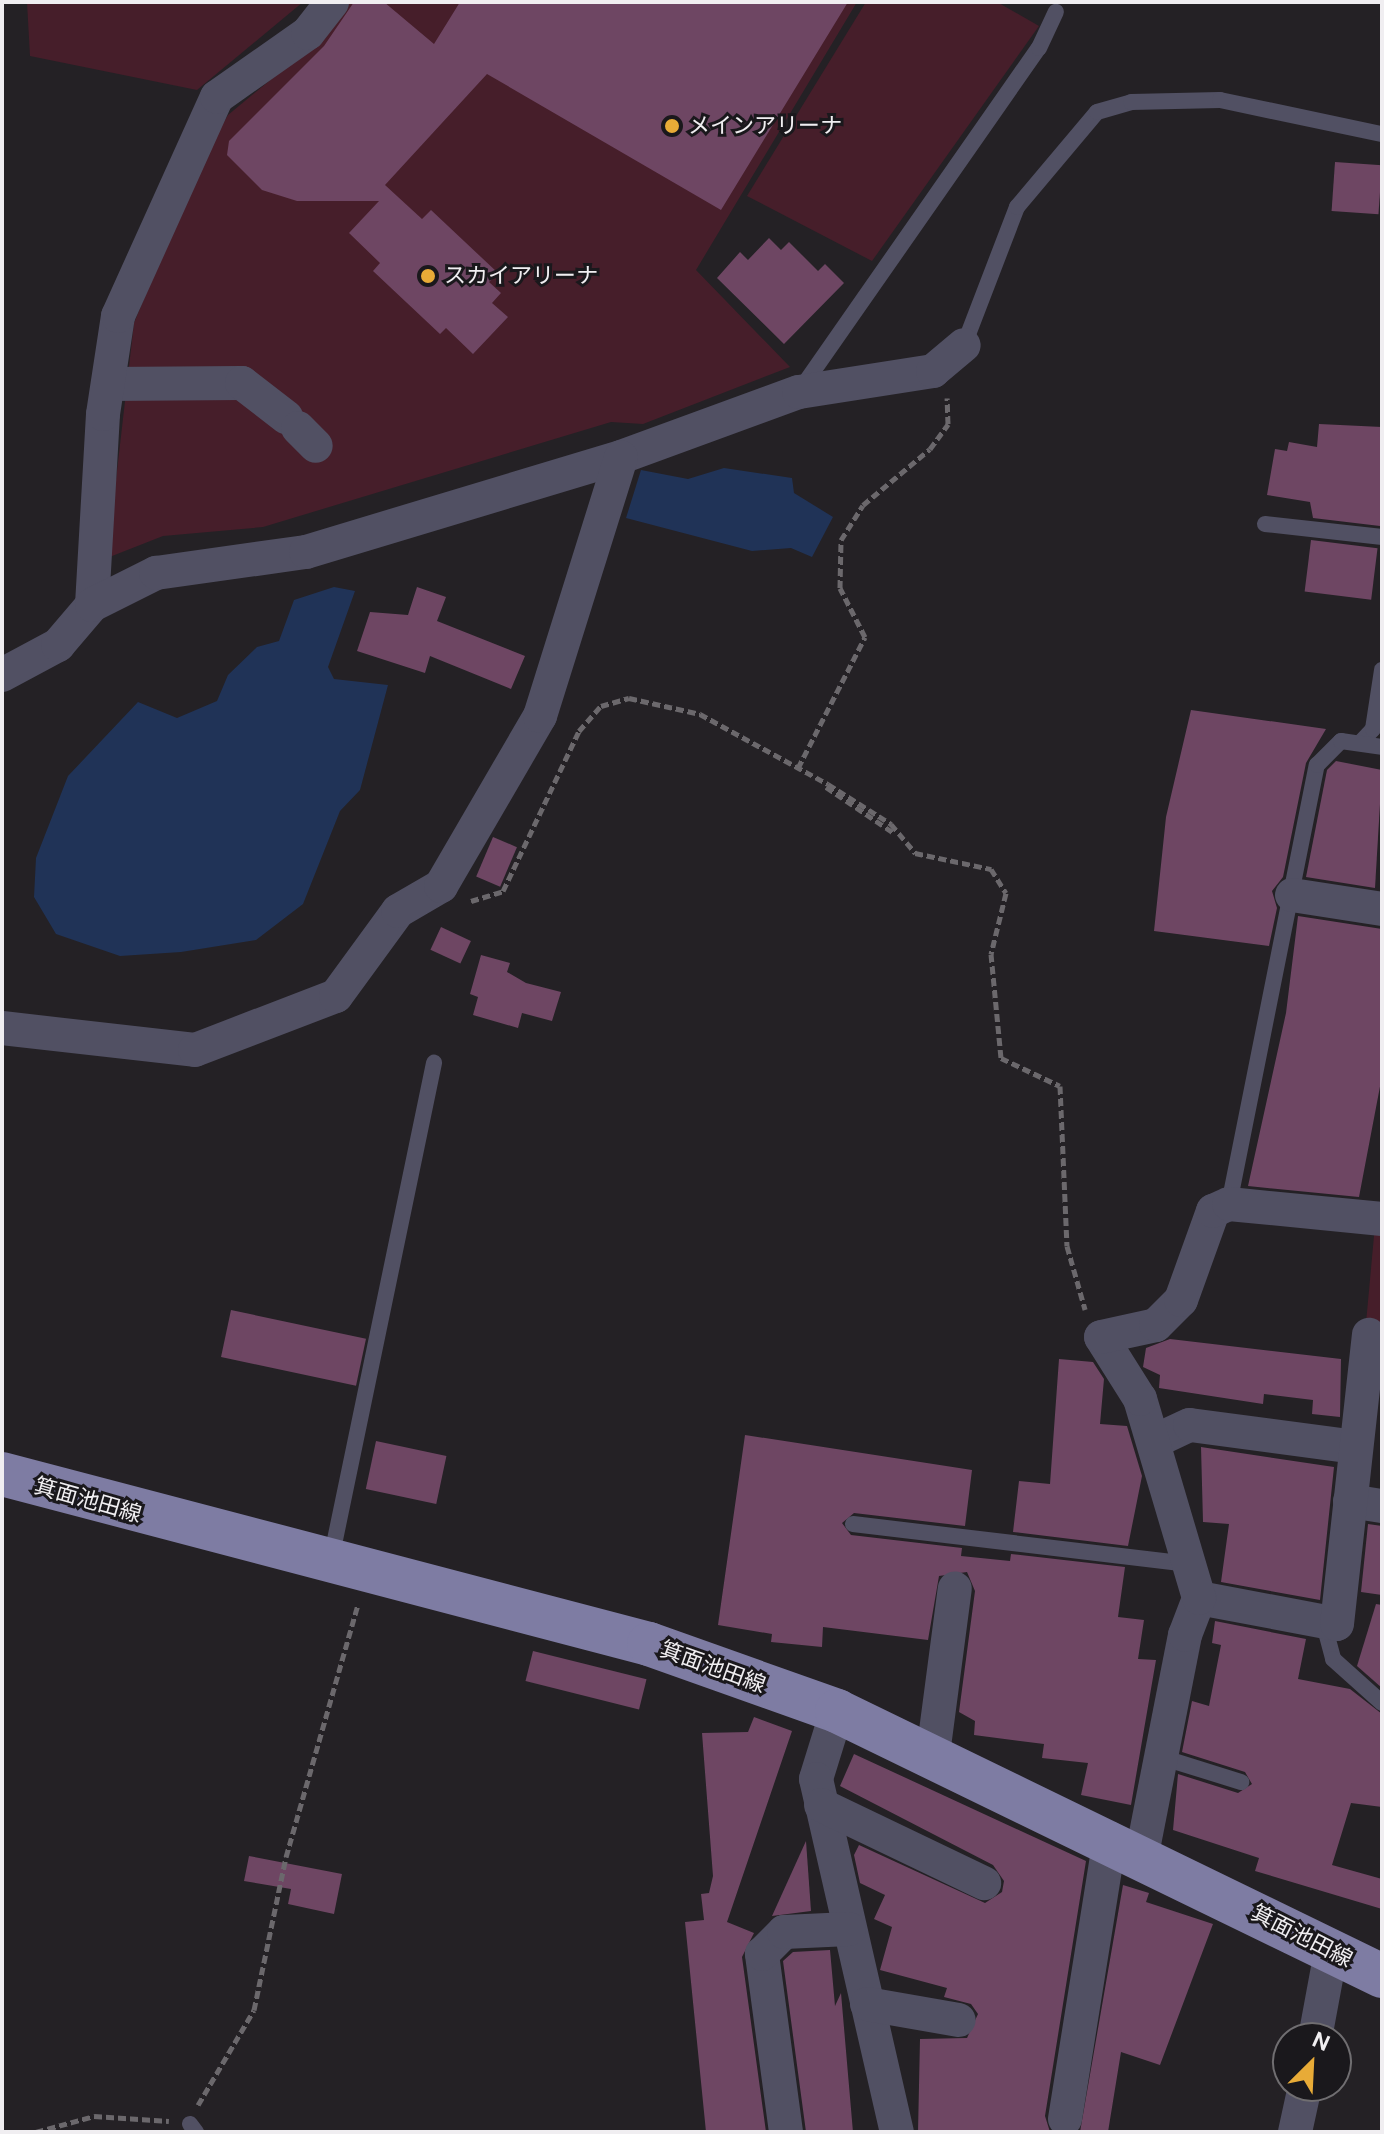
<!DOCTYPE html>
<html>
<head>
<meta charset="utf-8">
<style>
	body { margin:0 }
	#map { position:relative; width:1384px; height:2134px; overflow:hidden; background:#242125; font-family:"DM Sans","Noto Sans JP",sans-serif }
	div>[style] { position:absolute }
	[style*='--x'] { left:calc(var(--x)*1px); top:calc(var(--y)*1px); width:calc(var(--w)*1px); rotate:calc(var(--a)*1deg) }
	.green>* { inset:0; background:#461e2a }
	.water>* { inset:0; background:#203357 }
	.building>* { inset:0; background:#6e4663; transform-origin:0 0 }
	.path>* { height:5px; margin-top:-2.5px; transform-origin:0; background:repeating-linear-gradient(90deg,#6b686c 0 8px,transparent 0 12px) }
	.lane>* { height:16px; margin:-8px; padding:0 8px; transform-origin:8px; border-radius:8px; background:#515063 }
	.street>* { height:34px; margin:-17px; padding:0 17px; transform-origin:17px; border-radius:17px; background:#515063 }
	.primary>* { height:44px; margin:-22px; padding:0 22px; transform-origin:22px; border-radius:22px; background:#7e7ca3 }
	.dots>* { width:22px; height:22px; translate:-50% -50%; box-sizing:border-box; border:4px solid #1a181c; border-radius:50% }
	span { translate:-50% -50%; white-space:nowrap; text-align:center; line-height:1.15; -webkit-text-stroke:6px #1a181c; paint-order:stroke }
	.poi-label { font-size:22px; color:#f0eef1 }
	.left { translate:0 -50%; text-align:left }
	.street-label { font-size:22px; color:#f0eef1 }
	.frame { position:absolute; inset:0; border:4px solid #f0eef1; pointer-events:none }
	.north { position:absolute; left:1272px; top:2022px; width:80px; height:80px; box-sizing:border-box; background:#1a181c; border:2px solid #706e71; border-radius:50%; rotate:24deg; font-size:22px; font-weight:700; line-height:32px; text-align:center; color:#f0eef1 }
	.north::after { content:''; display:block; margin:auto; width:28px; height:36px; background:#e8ab37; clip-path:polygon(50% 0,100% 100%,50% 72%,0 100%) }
</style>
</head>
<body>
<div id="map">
	<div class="green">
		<i style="clip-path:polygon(27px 2px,303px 2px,197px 90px,30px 56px)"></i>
		<i style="clip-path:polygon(350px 2px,857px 2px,696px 270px,790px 367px,643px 424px,611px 422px,263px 527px,163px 536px,107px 558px,134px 323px,201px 161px,228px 115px,316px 42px)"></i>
		<i style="clip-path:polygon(866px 2px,997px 2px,1039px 26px,872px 261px,747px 196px)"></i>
		<i style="clip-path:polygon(1375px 1225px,1382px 1225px,1382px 1333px,1365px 1334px)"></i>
	</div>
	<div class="water">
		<i style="clip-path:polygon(724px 468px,792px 478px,794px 493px,833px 517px,812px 557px,791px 548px,752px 551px,626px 518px,641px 470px,688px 479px)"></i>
		<i style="clip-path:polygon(334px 587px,355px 591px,328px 667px,334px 679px,388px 685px,360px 790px,340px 811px,303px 904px,256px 940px,181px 952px,120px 956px,56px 934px,34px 897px,36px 858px,68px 776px,138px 702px,177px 718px,217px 701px,228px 675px,257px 647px,279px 641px,294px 600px)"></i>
	</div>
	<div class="building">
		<i style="clip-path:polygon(354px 2px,384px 2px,434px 44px,460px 2px,848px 2px,721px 210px,487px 74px,385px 185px,422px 219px,431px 210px,498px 273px,489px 282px,501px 293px,492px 303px,508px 317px,473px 354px,446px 328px,440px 334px,373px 271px,380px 263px,349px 233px,379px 201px,297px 201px,262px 190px,227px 155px,229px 141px,324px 46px)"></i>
		<i style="left:1335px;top:162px;width:47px;height:49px;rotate:4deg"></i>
		<i style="clip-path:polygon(769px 238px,781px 250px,789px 242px,818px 271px,825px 264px,844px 283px,784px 344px,717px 278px,740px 252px,748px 260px)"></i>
		<i style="clip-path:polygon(1319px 424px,1382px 427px,1380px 526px,1313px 518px,1310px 502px,1267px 495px,1275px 449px,1287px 451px,1289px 442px,1317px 447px)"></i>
		<i style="left:1311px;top:540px;width:67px;height:52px;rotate:7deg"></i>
		<i style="clip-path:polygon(417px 587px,446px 597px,437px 621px,525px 656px,511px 689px,430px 656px,425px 673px,357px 651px,370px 612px,408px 615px)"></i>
		<i style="clip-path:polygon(1191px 710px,1326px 729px,1306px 763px,1283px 877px,1272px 891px,1277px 908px,1269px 946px,1154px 931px,1166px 817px)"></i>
		<i style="clip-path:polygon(1336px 761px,1382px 770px,1375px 888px,1306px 877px,1327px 770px)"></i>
		<i style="left:493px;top:837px;width:26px;height:43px;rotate:23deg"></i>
		<i style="clip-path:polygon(1298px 916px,1382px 929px,1382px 1076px,1359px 1197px,1248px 1186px,1286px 1013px)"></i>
		<i style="left:441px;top:927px;width:33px;height:25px;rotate:25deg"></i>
		<i style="clip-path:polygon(481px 955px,510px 963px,507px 972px,526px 983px,561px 992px,552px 1021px,522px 1013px,518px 1028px,473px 1015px,478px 997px,470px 994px)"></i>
		<i style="left:231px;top:1310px;width:138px;height:48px;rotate:12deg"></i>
		<i style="clip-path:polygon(1170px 1339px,1341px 1359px,1340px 1417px,1312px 1414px,1313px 1400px,1264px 1394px,1263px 1404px,1159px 1388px,1160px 1375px,1143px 1367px,1146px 1348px)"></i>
		<i style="clip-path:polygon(1059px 1359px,1093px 1362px,1104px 1379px,1100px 1424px,1127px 1426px,1142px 1476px,1128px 1546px,1013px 1532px,1019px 1481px,1050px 1484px)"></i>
		<i style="clip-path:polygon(745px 1435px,972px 1470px,965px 1526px,854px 1513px,842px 1523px,851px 1535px,962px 1548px,961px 1556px,1010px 1561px,1011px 1554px,1125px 1567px,1118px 1617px,1144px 1620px,1138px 1659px,1156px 1660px,1131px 1805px,1081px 1795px,1088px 1763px,1042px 1758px,1044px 1744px,974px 1735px,975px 1721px,959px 1712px,975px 1591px,967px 1572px,939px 1576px,928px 1640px,823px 1627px,822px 1647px,771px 1642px,772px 1634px,718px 1625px)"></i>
		<i style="left:376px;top:1441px;width:72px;height:49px;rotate:12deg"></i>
		<i style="clip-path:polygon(1201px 1447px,1334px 1467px,1320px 1600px,1221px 1582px,1229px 1524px,1203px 1522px)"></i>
		<i style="clip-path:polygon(1368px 1524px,1382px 1526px,1382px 1595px,1361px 1592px)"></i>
		<i style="clip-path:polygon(1376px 1604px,1382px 1605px,1382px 1688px,1357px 1666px)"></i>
		<i style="clip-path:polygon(1215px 1621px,1306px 1639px,1298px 1679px,1350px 1689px,1382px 1714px,1382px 1807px,1351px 1803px,1332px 1865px,1382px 1879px,1382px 1909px,1255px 1871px,1259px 1858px,1173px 1830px,1178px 1774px,1238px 1793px,1252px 1784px,1245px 1772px,1182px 1752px,1192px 1701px,1209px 1706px,1221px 1645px,1212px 1643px)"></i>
		<i style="left:533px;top:1651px;width:117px;height:31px;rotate:14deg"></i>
		<i style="clip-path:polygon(754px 1717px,792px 1731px,727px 1922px,754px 1933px,742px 1957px,766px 2132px,706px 2132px,685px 1922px,704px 1920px,701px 1894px,709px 1893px,713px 1876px,702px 1733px,748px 1732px)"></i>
		<i style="clip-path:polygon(854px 1754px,1086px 1861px,1045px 2116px,1050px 2132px,918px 2132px,920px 2039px,967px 2038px,978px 2014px,971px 2004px,944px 1997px,947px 1988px,880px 1970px,892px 1927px,874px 1919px,885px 1895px,860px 1883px,854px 1855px,859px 1845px,985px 1903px,1002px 1892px,1004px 1881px,993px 1865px,840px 1786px)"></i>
		<i style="clip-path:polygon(806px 1841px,811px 1911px,772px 1916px)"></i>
		<i style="clip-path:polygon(249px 1856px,342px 1874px,334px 1914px,288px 1904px,291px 1889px,244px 1881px)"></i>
		<i style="clip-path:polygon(1123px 1885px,1149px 1893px,1146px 1902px,1213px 1924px,1160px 2065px,1121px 2052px,1108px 2132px,1080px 2132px)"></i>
		<i style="clip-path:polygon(830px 1950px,835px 2006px,841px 1993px,853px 2132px,806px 2132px,783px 1961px,793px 1952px)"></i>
	</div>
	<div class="path">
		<i style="--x:798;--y:768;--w:147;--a:-62.9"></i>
		<i style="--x:865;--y:637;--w:55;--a:-117"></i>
		<i style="--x:840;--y:588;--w:48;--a:-88.8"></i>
		<i style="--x:841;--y:540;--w:41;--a:-57.8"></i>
		<i style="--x:863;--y:505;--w:87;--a:-39.9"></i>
		<i style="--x:930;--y:449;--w:31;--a:-54"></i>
		<i style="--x:948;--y:424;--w:26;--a:-92"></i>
		<i style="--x:826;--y:787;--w:82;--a:34.1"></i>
		<i style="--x:471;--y:901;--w:34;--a:-17"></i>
		<i style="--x:503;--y:891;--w:177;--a:-64.6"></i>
		<i style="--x:579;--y:731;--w:33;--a:-49"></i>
		<i style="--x:601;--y:706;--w:29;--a:-16"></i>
		<i style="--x:629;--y:698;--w:73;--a:12.7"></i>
		<i style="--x:700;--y:714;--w:146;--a:28.7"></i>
		<i style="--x:828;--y:784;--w:75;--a:32.4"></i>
		<i style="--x:891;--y:824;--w:38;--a:50"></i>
		<i style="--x:915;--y:853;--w:78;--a:11.9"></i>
		<i style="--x:991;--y:869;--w:28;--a:58"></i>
		<i style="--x:1006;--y:893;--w:63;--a:103.8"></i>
		<i style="--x:991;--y:954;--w:104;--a:84.5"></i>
		<i style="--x:1001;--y:1058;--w:65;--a:25.4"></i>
		<i style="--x:1060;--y:1086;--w:160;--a:87.5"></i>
		<i style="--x:1067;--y:1246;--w:66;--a:74.1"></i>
		<i style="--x:198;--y:2105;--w:110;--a:-59.5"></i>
		<i style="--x:254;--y:2010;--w:156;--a:-78.2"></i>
		<i style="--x:286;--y:1857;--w:263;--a:-74.1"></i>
		<i style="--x:36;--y:2132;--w:60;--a:-15.4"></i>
		<i style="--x:94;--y:2116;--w:75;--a:3.8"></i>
	</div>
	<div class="lane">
		<i style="--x:964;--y:345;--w:148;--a:-69"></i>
		<i style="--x:1017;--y:207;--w:124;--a:-49.9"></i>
		<i style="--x:1097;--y:112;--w:35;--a:-16"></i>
		<i style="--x:1131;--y:102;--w:89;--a:-1.3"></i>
		<i style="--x:1220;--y:100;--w:166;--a:11.9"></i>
		<i style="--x:800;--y:390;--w:417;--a:-55.1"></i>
		<i style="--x:1039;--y:48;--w:40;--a:-65"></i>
		<i style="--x:1265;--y:524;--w:118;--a:6.3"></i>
		<i style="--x:1360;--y:743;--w:19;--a:-47"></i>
		<i style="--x:1373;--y:729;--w:60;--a:-81.3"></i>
		<i style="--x:1229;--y:1204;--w:448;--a:-78.7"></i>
		<i style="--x:1317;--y:765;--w:34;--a:-45"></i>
		<i style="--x:1341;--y:741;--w:41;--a:8.3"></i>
		<i style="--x:853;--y:1524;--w:338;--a:6.8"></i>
		<i style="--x:331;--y:1559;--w:507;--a:-78.27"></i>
		<i style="--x:1323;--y:1621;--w:39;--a:75"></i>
		<i style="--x:1333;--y:1659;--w:66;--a:41.9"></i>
		<i style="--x:1164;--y:1758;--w:81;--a:17.3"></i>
		<i style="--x:190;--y:2124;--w:10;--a:53"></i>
	</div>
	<div class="street">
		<i style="--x:108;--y:384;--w:134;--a:-0.4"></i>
		<i style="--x:242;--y:383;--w:56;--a:37.7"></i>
		<i style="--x:298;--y:428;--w:25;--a:45"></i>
		<i style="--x:92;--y:605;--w:191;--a:-86.7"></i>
		<i style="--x:103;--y:414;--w:99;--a:-81.3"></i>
		<i style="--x:118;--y:316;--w:240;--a:-65.7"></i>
		<i style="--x:217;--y:97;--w:111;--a:-35.1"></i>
		<i style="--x:308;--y:33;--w:39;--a:-52"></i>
		<i style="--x:2;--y:675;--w:64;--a:-28.2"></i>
		<i style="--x:58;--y:645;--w:52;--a:-49.6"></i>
		<i style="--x:92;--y:605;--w:72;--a:-26.6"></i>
		<i style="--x:156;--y:573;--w:151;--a:-8"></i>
		<i style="--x:306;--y:552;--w:329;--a:-16.8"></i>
		<i style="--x:621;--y:457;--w:189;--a:-20.1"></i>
		<i style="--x:799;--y:392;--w:136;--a:-8.9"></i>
		<i style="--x:933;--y:371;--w:40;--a:-40"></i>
		<i style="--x:1292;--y:895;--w:91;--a:8.8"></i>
		<i style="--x:2;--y:1028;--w:194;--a:6.5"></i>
		<i style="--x:195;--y:1050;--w:151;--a:-21"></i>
		<i style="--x:336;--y:996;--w:105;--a:-53.9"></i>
		<i style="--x:398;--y:911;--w:50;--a:-30.2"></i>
		<i style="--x:441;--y:886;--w:197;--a:-59.8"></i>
		<i style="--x:540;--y:716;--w:271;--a:-72.6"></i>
		<i style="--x:1155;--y:1441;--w:38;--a:-25"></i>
		<i style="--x:1190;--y:1425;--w:166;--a:7.6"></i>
		<i style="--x:1350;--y:1501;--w:32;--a:9"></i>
		<i style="--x:1199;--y:1598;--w:140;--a:10.7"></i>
		<i style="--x:1337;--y:1624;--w:291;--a:-83.7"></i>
		<i style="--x:837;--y:1711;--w:71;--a:107.2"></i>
		<i style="--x:816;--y:1779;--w:362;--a:77.1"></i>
		<i style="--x:933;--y:1754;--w:167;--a:-82.5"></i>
		<i style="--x:821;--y:1805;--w:181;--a:25.6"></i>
		<i style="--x:1142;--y:1854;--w:223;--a:-78.9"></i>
		<i style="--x:1185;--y:1635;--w:40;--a:-69"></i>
		<i style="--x:1199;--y:1598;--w:208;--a:-106.5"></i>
		<i style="--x:1140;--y:1399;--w:73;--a:-122.2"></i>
		<i style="--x:1101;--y:1337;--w:56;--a:-12.3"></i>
		<i style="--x:1156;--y:1325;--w:35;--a:-45"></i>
		<i style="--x:1181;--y:1300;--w:95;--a:-70.2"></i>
		<i style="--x:1213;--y:1211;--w:17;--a:-24"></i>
		<i style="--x:1229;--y:1204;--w:154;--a:5.6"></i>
		<i style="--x:867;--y:2004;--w:93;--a:9.9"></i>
		<i style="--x:1315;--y:2038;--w:87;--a:-79.5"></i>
		<i style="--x:1065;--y:2119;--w:284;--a:-80.9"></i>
		<i style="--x:786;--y:2132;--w:180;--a:-97.7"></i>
		<i style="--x:762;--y:1954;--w:31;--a:-45"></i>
		<i style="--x:784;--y:1932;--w:65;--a:-2.6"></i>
		<i style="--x:1295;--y:2132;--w:47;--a:-77.7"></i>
	</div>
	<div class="primary">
		<i style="--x:2;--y:1474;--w:669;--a:14.72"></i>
		<i style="--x:649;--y:1644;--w:200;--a:19.6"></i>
		<i style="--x:837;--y:1711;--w:606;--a:25.93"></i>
	</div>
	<div class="dots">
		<i style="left:672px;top:126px;background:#e8ab37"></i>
		<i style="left:428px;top:276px;background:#e8ab37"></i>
	</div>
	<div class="poi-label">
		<span class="left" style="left:688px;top:126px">メインアリーナ</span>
		<span class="left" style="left:444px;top:276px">スカイアリーナ</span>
	</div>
	<div class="street-label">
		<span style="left:88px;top:1500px;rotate:16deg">箕面池田線</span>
		<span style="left:713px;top:1667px;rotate:20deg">箕面池田線</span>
		<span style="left:1302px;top:1936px;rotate:27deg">箕面池田線</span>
	</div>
	<div class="frame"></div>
	<div class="north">N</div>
</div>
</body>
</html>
